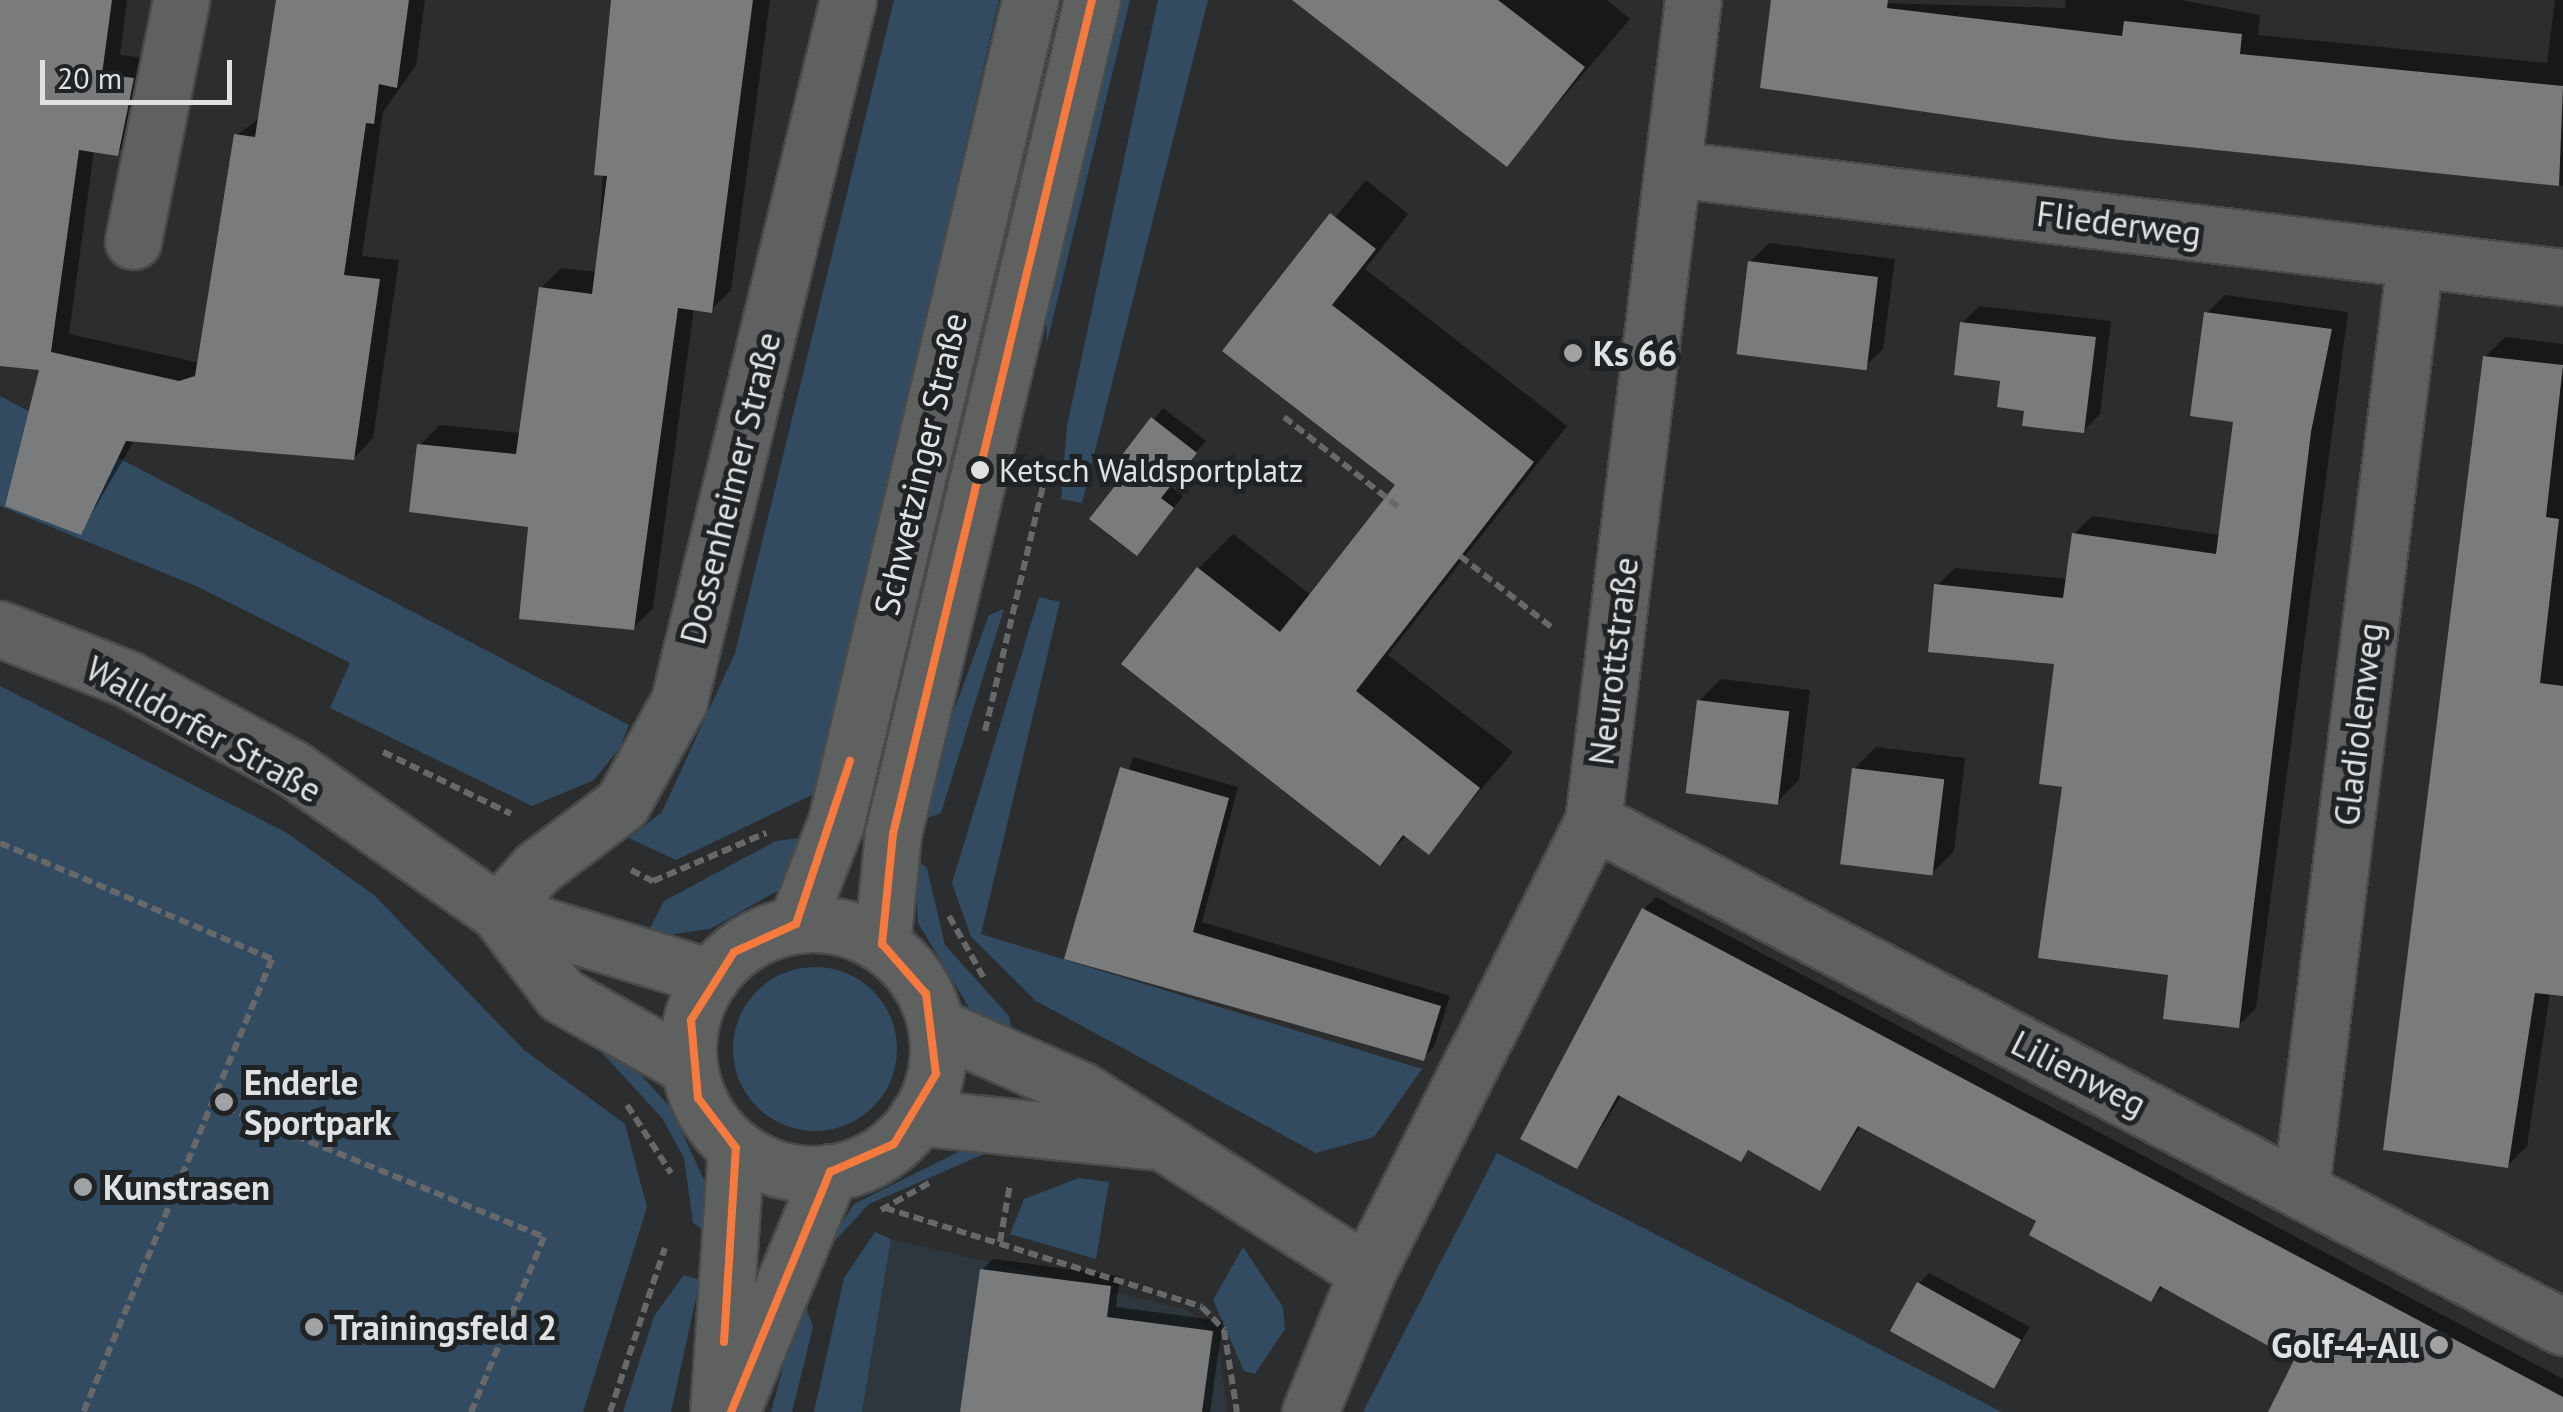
<!DOCTYPE html>
<html>
<head>
<meta charset="utf-8">
<style>
	body { margin:0 }
	#map { position:relative; width:2563px; height:1412px; overflow:hidden; background:#2b2d2f; font-family:"PT Sans",sans-serif }
	div>[style] { position:absolute }
	[style*='--x'] { left:calc(var(--x)*1px); top:calc(var(--y)*1px); width:calc(var(--w)*1px); rotate:calc(var(--a)*1deg) }
	.built>* { inset:0; background:#2e373d }
	.green>* { inset:0; background:#324b60 }
	.round { border-radius:50% }
	.shadow>* { inset:0; background:#0007 }
	.building>* { inset:0; background:#7a7b7d; transform-origin:0 0 }
	.path>* { height:6px; margin-top:-3px; transform-origin:0; background:repeating-linear-gradient(90deg,#67686a 0 10px,transparent 0 15px) }
	.roads { filter:drop-shadow(2px 0 #494a4b) drop-shadow(-2px 0 #494a4b) drop-shadow(0 2px #494a4b) drop-shadow(0 -2px #494a4b) }
	.minor>* { height:55px; margin:-27.5px; padding:0 27.5px; transform-origin:27.5px; border-radius:27.5px; background:#5f6060 }
	.minor>.ring { margin:-27.5px; padding:0; box-sizing:content-box; background:none; border:55px solid #5f6060; border-radius:50% }
	.bus-1>* { height:8px; margin:-4px; padding:0 4px; transform-origin:4px; border-radius:4px; background:#f6793e }
	.dots>* { width:28px; height:28px; translate:-50% -50%; box-sizing:border-box; border:5px solid #202326; border-radius:50% }
	span { translate:-50% -50%; white-space:nowrap; text-align:center; line-height:1.15; -webkit-text-stroke:10px #202326; paint-order:stroke }
	.bus-label { font-size:32px; color:#dfe1e3 }
	.left { translate:0 -50%; text-align:left }
	.street-label { font-size:35px; color:#dfe1e3 }
	.poi-label { font-size:35px; color:#dfe1e3; font-weight:700 }
	.right { translate:-100% -50%; text-align:right }
	.scale { position:absolute; left:40px; top:60px; width:192px; height:45px; box-sizing:border-box; border:5px solid #dfe1e3; border-top:0; padding-left:12px; font-size:30px; line-height:35px; white-space:nowrap; color:#dfe1e3; -webkit-text-stroke:8px #202326; paint-order:stroke }
</style>
</head>
<body>
<div id="map">
	<div class="built">
		<i style="clip-path:polygon(891px 1239px,1188px 1310px,1217px 1336px,1228px 1412px,862px 1412px)"></i>
	</div>
	<div class="green">
		<i style="clip-path:polygon(894px 0,999px 0,816px 793px,676px 860px,629px 838px,662px 812px,735px 653px)"></i>
		<i style="clip-path:polygon(1107px 0,1130px 0,1047px 343px,1044px 258px)"></i>
		<i style="clip-path:polygon(1158px 0,1208px 0,1082px 503px,1061px 499px,1067px 426px)"></i>
		<i style="clip-path:polygon(0 396px,629px 725px,619px 749px,594px 780px,532px 806px,330px 708px,350px 663px,196px 586px,0 506px)"></i>
		<i style="clip-path:polygon(1039px 597px,1060px 602px,981px 934px,1422px 1069px,1374px 1137px,1316px 1153px,1036px 1001px,971px 937px,952px 883px)"></i>
		<i style="clip-path:polygon(1004px 609px,941px 813px,923px 820px,918px 809px,989px 615px)"></i>
		<i style="clip-path:polygon(0 686px,287px 833px,374px 895px,524px 1050px,625px 1124px,647px 1207px,583px 1412px,0 1412px)"></i>
		<i style="clip-path:polygon(808px 837px,779px 890px,710px 929px,645px 938px,664px 901px,776px 841px)"></i>
		<i style="clip-path:polygon(914px 857px,927px 868px,945px 945px,1009px 1016px,1017px 1048px,980px 1026px,918px 923px)"></i>
		<i class="round" style="left:733px;top:967px;width:164px;height:164px"></i>
		<i style="clip-path:polygon(593px 1043px,621px 1053px,670px 1107px,708px 1188px,708px 1233px,693px 1223px,684px 1158px,662px 1118px)"></i>
		<i style="clip-path:polygon(962px 1150px,989px 1152px,869px 1204px,821px 1256px,854px 1204px)"></i>
		<i style="clip-path:polygon(1497px 1153px,2002px 1412px,1363px 1412px)"></i>
		<i style="clip-path:polygon(1079px 1178px,1109px 1182px,1096px 1259px,1010px 1234px,1024px 1199px)"></i>
		<i style="clip-path:polygon(875px 1232px,891px 1239px,862px 1412px,814px 1412px,844px 1278px)"></i>
		<i style="clip-path:polygon(1243px 1247px,1283px 1307px,1285px 1329px,1255px 1374px,1244px 1371px,1213px 1300px)"></i>
		<i style="clip-path:polygon(684px 1275px,700px 1280px,671px 1412px,623px 1412px,654px 1316px)"></i>
		<i style="clip-path:polygon(802px 1296px,813px 1327px,803px 1368px,792px 1412px,771px 1412px)"></i>
	</div>
	<div class="shadow">
		<i style="clip-path:polygon(0 0,127px 0,120px 55px,152px 59px,137px 134px,117px 153px,94px 150px,69px 334px,200px 363px,237px 135px,261px 117px,278px 0,425px 0,416px 65px,383px 112px,362px 256px,399px 260px,373px 438px,354px 458px,135px 439px,81px 532px,42px 368px,0 364px)"></i>
		<i style="clip-path:polygon(613px 0,770px 0,731px 290px,711px 310px,694px 308px,653px 608px,633px 628px,531px 525px,420px 445px,440px 425px,521px 433px,541px 288px,561px 268px,597px 272px)"></i>
		<i style="clip-path:polygon(1329px 0,1607px 0,1630px 19px,1506px 164px)"></i>
		<i style="clip-path:polygon(1773px 0,2065px 8px,2066px 0,2181px 0,2260px 15px,2258px 35px,2547px 63px,2555px 0,2563px 0,2563px 186px,2112px 136px)"></i>
		<i style="clip-path:polygon(1366px 180px,1408px 214px,1365px 269px,1567px 426px,1388px 655px,1513px 752px,1428px 851px,1407px 835px,1379px 863px,1199px 568px,1233px 534px,1312px 596px,1399px 485px,1225px 351px)"></i>
		<i style="clip-path:polygon(1769px 243px,1895px 259px,1883px 349px,1864px 367px,1750px 262px)"></i>
		<i style="clip-path:polygon(2225px 295px,2348px 312px,2256px 1008px,2238px 1026px,2171px 973px,2065px 785px,2056px 661px,1937px 586px,1955px 568px,2068px 579px,2074px 534px,2092px 516px,2221px 535px,2235px 420px,2207px 313px)"></i>
		<i style="clip-path:polygon(1979px 306px,2111px 321px,2100px 414px,2083px 431px,2027px 409px,1962px 323px)"></i>
		<i style="clip-path:polygon(2505px 337px,2563px 344px,2563px 994px,2550px 992px,2527px 1146px,2507px 1166px,2485px 357px)"></i>
		<i style="clip-path:polygon(1163px 408px,1206px 441px,1168px 485px,1183px 496px,1147px 543px,1092px 519px,1130px 471px,1120px 463px)"></i>
		<i style="clip-path:polygon(1721px 679px,1810px 690px,1799px 780px,1777px 802px,1699px 701px)"></i>
		<i style="clip-path:polygon(1876px 747px,1965px 758px,1954px 851px,1932px 873px,1854px 769px)"></i>
		<i style="clip-path:polygon(1133px 757px,1238px 787px,1202px 922px,1450px 996px,1434px 1047px,1423px 1058px,1067px 957px)"></i>
		<i style="clip-path:polygon(1656px 897px,2563px 1379px,2563px 1412px,2270px 1412px,2297px 1359px,2164px 1286px,2151px 1299px,2039px 1220px,1861px 1125px,1820px 1188px,1750px 1149px,1740px 1159px,1622px 1095px,1577px 1166px,1644px 909px)"></i>
		<i style="clip-path:polygon(993px 1259px,1120px 1276px,1116px 1307px,1223px 1321px,1210px 1412px,963px 1412px,982px 1270px)"></i>
		<i style="clip-path:polygon(1929px 1273px,2030px 1327px,1996px 1384px,1919px 1284px)"></i>
	</div>
	<div class="building">
		<i style="clip-path:polygon(0 0,112px 0,102px 74px,134px 78px,118px 156px,79px 150px,51px 352px,179px 381px,195px 376px,234px 134px,255px 137px,276px 0,409px 0,397px 88px,379px 84px,374px 124px,366px 123px,344px 275px,380px 279px,354px 460px,126px 441px,81px 535px,5px 506px,39px 370px,0 366px)"></i>
		<i style="clip-path:polygon(611px 0,753px 0,712px 313px,678px 308px,634px 630px,519px 619px,528px 527px,409px 512px,417px 444px,516px 454px,539px 287px,592px 294px,607px 176px,594px 175px)"></i>
		<i style="clip-path:polygon(1292px 0,1498px 0,1585px 67px,1507px 167px)"></i>
		<i style="clip-path:polygon(1771px 0,1888px 0,1887px 8px,2122px 36px,2124px 21px,2242px 34px,2240px 54px,2563px 86px,2559px 186px,2112px 139px,1760px 88px)"></i>
		<i style="clip-path:polygon(1330px 213px,1376px 249px,1332px 305px,1534px 462px,1356px 691px,1480px 788px,1429px 855px,1403px 835px,1380px 866px,1121px 664px,1197px 567px,1280px 632px,1395px 485px,1222px 351px)"></i>
		<i style="left:1748px;top:261px;width:131px;height:94px;rotate:7deg"></i>
		<i style="clip-path:polygon(2204px 312px,2332px 329px,2311px 432px,2239px 1028px,2163px 1019px,2168px 975px,2038px 958px,2062px 787px,2039px 784px,2054px 664px,1928px 652px,1934px 584px,2063px 598px,2072px 533px,2216px 554px,2233px 422px,2190px 416px)"></i>
		<i style="clip-path:polygon(1960px 322px,2096px 337px,2084px 433px,2022px 426px,2024px 411px,1997px 407px,2000px 381px,1954px 375px)"></i>
		<i style="clip-path:polygon(2483px 356px,2563px 365px,2546px 517px,2559px 519px,2540px 683px,2563px 686px,2563px 996px,2535px 993px,2508px 1168px,2383px 1150px)"></i>
		<i style="clip-path:polygon(1151px 417px,1197px 453px,1161px 498px,1174px 508px,1137px 556px,1089px 519px,1126px 472px,1147px 488px,1116px 463px)"></i>
		<i style="left:1697px;top:700px;width:93px;height:94px;rotate:7deg"></i>
		<i style="clip-path:polygon(1120px 767px,1229px 798px,1193px 932px,1441px 1006px,1424px 1061px,1064px 959px)"></i>
		<i style="left:1852px;top:768px;width:93px;height:97px;rotate:7deg"></i>
		<i style="clip-path:polygon(1642px 908px,2563px 1397px,2563px 1412px,2268px 1412px,2294px 1360px,2160px 1286px,2151px 1302px,2029px 1235px,2036px 1221px,1858px 1126px,1820px 1191px,1748px 1150px,1741px 1162px,1618px 1095px,1577px 1169px,1520px 1139px)"></i>
		<i style="clip-path:polygon(980px 1269px,1111px 1286px,1107px 1317px,1213px 1331px,1202px 1412px,960px 1412px)"></i>
		<i style="left:1917px;top:1282px;width:119px;height:56px;rotate:29deg"></i>
	</div>
	<div class="path">
		<i style="--x:1284;--y:417;--w:149;--a:38.2"></i>
		<i style="--x:1460;--y:556;--w:120;--a:37.9"></i>
		<i style="--x:985;--y:731;--w:252;--a:-76.7"></i>
		<i style="--x:383;--y:752;--w:142;--a:25.8"></i>
		<i style="--x:0;--y:843;--w:296;--a:23.1"></i>
		<i style="--x:272;--y:959;--w:491;--a:112.6"></i>
		<i style="--x:631;--y:870;--w:25;--a:27"></i>
		<i style="--x:653;--y:881;--w:123;--a:-23"></i>
		<i style="--x:949;--y:916;--w:71;--a:60.6"></i>
		<i style="--x:212;--y:1102;--w:358;--a:22.1"></i>
		<i style="--x:544;--y:1237;--w:190;--a:112.6"></i>
		<i style="--x:627;--y:1105;--w:81;--a:57.1"></i>
		<i style="--x:885;--y:1208;--w:332;--a:17.3"></i>
		<i style="--x:1202;--y:1307;--w:32;--a:46"></i>
		<i style="--x:1224;--y:1330;--w:83;--a:81"></i>
		<i style="--x:881;--y:1210;--w:57;--a:-29.2"></i>
		<i style="--x:1000;--y:1242;--w:59;--a:-80.2"></i>
		<i style="--x:610;--y:1412;--w:173;--a:-71.5"></i>
	</div>
	<div class="roads">
		<div class="minor">
			<i style="--x:1674;--y:169;--w:896;--a:6.93"></i>
			<i style="--x:133;--y:241;--w:246;--a:-78.7"></i>
			<i style="--x:0;--y:629;--w:137;--a:21.3"></i>
			<i style="--x:128;--y:679;--w:187;--a:28.5"></i>
			<i style="--x:292;--y:768;--w:251;--a:35"></i>
			<i style="--x:498;--y:912;--w:223;--a:17"></i>
			<i style="--x:1593;--y:821;--w:1094;--a:27.55"></i>
			<i style="--x:498;--y:912;--w:59;--a:-48.4"></i>
			<i style="--x:537;--y:868;--w:106;--a:-37"></i>
			<i style="--x:622;--y:804;--w:118;--a:-61"></i>
			<i style="--x:679;--y:701;--w:721;--a:-76.45"></i>
			<i style="--x:498;--y:912;--w:104;--a:52.8"></i>
			<i style="--x:561;--y:995;--w:147;--a:29.4"></i>
			<i style="--x:796;--y:924;--w:110;--a:-68.6"></i>
			<i style="--x:836;--y:822;--w:845;--a:-76.72"></i>
			<i class="ring" style="left:688px;top:924px;width:195px;height:195px"></i>
			<i style="--x:882;--y:944;--w:111;--a:-84.3"></i>
			<i style="--x:893;--y:834;--w:857;--a:-76.58"></i>
			<i style="--x:936;--y:1026;--w:158;--a:23.8"></i>
			<i style="--x:1081;--y:1090;--w:339;--a:32.5"></i>
			<i style="--x:917;--y:1117;--w:234;--a:5.9"></i>
			<i style="--x:2301;--y:1187;--w:934;--a:-82.99"></i>
			<i style="--x:734;--y:1405;--w:252;--a:-67.6"></i>
			<i style="--x:718;--y:1412;--w:265;--a:-86.1"></i>
			<i style="--x:1310;--y:1412;--w:151;--a:-67.8"></i>
			<i style="--x:1367;--y:1272;--w:504;--a:-63.38"></i>
			<i style="--x:1593;--y:821;--w:827;--a:-83.06"></i>
		</div>
	</div>
	<div class="bus-1">
		<i style="--x:724;--y:1342;--w:194;--a:-86.5"></i>
		<i style="--x:736;--y:1148;--w:63;--a:-127.2"></i>
		<i style="--x:698;--y:1098;--w:78;--a:-95.1"></i>
		<i style="--x:691;--y:1020;--w:80;--a:-57.7"></i>
		<i style="--x:734;--y:952;--w:68;--a:-24.3"></i>
		<i style="--x:796;--y:924;--w:172;--a:-71.7"></i>
		<i style="--x:731;--y:1412;--w:260;--a:-67.6"></i>
		<i style="--x:830;--y:1172;--w:70;--a:-23.6"></i>
		<i style="--x:894;--y:1144;--w:82;--a:-59"></i>
		<i style="--x:936;--y:1074;--w:81;--a:-97.1"></i>
		<i style="--x:926;--y:994;--w:67;--a:-131.3"></i>
		<i style="--x:882;--y:944;--w:111;--a:-84.3"></i>
		<i style="--x:893;--y:834;--w:857;--a:-76.58"></i>
	</div>
	<div class="dots">
		<i style="left:1573px;top:353px;background:#a0a2a4"></i>
		<i style="left:980px;top:470px;background:#dfe1e3"></i>
		<i style="left:224px;top:1102px;background:#a0a2a4"></i>
		<i style="left:83px;top:1187px;background:#a0a2a4"></i>
		<i style="left:314px;top:1327px;background:#a0a2a4"></i>
		<i style="left:2439px;top:1345px;background:#a0a2a4"></i>
	</div>
	<div class="bus-label">
		<span class="left" style="left:999px;top:470px">Ketsch Waldsportplatz</span>
	</div>
	<div class="street-label">
		<span style="left:2119px;top:223px;rotate:7deg">Fliederweg</span>
		<span style="left:920px;top:464px;rotate:-77deg">Schwetzinger Straße</span>
		<span style="left:730px;top:488px;rotate:-76deg">Dossenheimer Straße</span>
		<span style="left:1613px;top:661px;rotate:-83deg">Neurottstraße</span>
		<span style="left:2358px;top:724px;rotate:-83deg">Gladiolenweg</span>
		<span style="left:204px;top:729px;rotate:29deg">Walldorfer Straße</span>
		<span style="left:2079px;top:1073px;rotate:27deg">Lilienweg</span>
	</div>
	<div class="poi-label">
		<span class="left" style="left:1593px;top:353px">Ks 66</span>
		<span class="left" style="left:244px;top:1102px">Enderle<br>Sportpark</span>
		<span class="left" style="left:103px;top:1187px">Kunstrasen</span>
		<span class="left" style="left:334px;top:1327px">Trainingsfeld 2</span>
		<span class="right" style="left:2419px;top:1345px">Golf-4-All</span>
	</div>
	<div class="scale">20 m</div>
</div>
</body>
</html>
